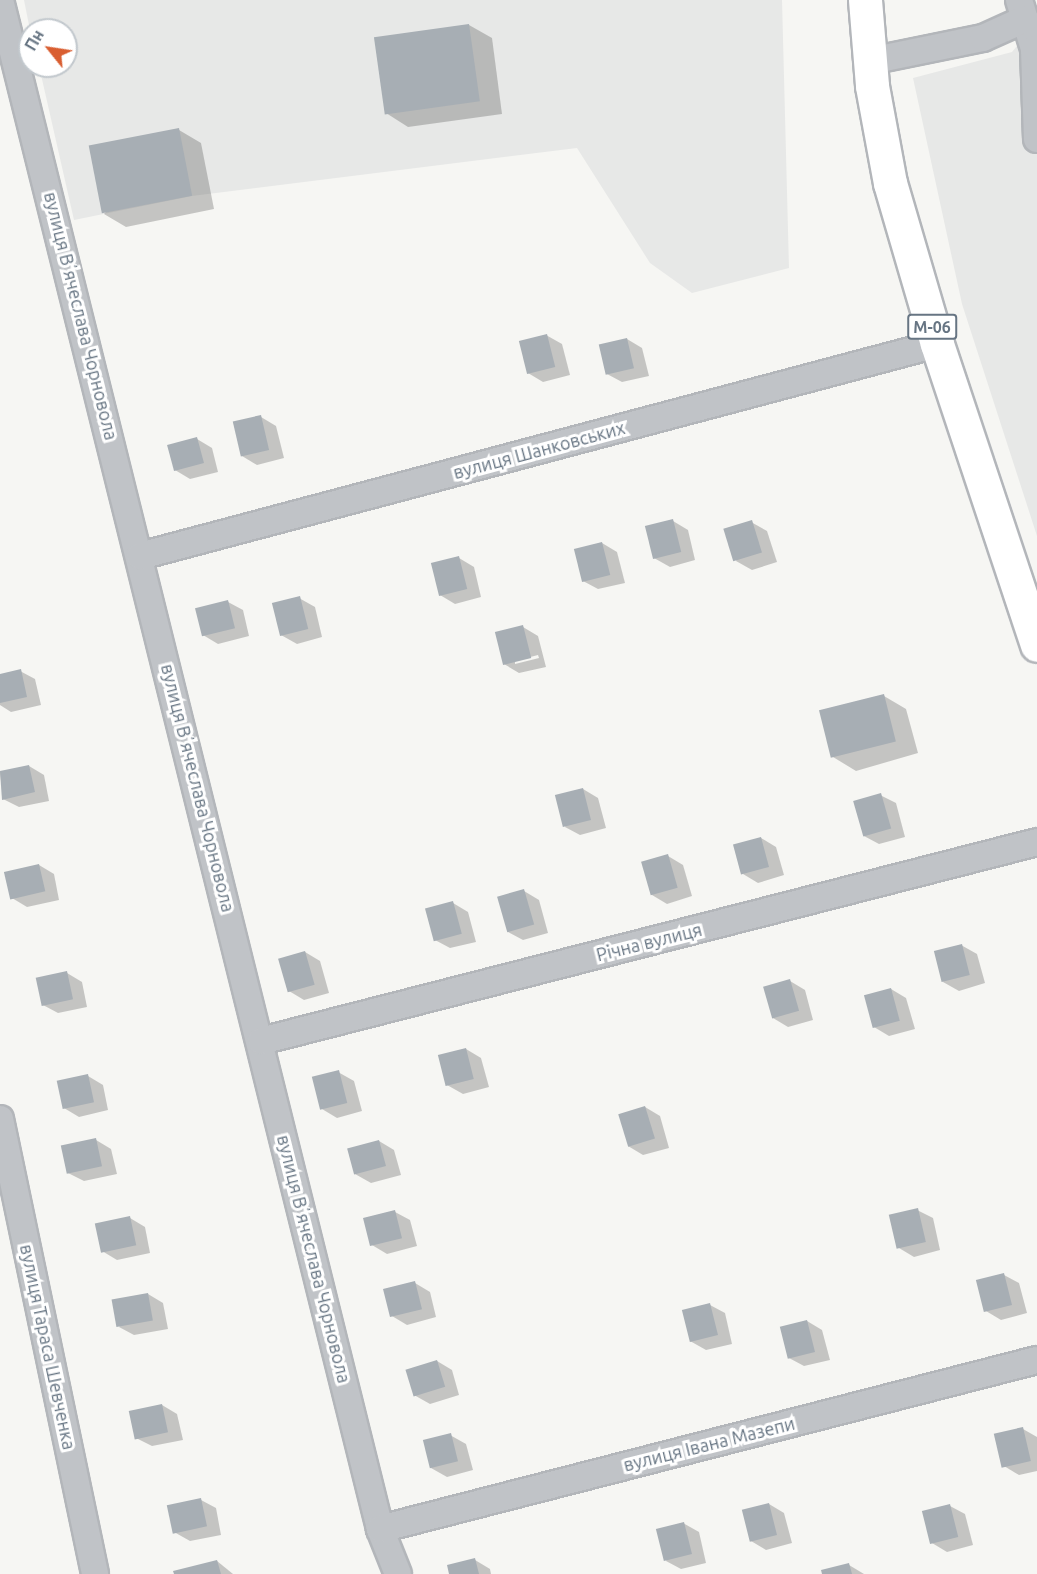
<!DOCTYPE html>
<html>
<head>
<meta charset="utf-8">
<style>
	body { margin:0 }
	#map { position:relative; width:1037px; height:1574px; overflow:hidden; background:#f6f6f3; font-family:Ubuntu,sans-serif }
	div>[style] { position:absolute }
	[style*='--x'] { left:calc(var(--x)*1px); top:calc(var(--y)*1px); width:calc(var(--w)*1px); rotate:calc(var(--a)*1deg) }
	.built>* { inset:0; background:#e7e8e7 }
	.shadow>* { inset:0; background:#0003 }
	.building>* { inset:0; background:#a7aeb4; transform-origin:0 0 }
	.roads { filter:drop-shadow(2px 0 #b3b6ba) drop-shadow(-2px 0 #b3b6ba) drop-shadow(0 2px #b3b6ba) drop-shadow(0 -2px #b3b6ba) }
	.minor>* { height:26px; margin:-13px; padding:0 13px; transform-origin:13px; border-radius:13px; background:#c0c3c7 }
	.highway>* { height:33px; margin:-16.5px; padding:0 16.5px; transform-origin:16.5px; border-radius:16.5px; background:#fff }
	span { translate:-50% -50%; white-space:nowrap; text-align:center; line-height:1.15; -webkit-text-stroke:6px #fff; paint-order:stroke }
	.shield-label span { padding:2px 4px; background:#fff; border:2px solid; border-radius:4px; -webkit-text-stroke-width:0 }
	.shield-label { font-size:16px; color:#677583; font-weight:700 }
	.street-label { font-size:18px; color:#677583 }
	.north { position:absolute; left:18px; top:18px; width:60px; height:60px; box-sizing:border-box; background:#fff; border:2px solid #c2c8cd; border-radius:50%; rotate:300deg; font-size:16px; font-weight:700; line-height:24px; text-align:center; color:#677583 }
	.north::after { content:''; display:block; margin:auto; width:21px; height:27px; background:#d95e31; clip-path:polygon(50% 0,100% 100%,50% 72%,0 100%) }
</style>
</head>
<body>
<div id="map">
	<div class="built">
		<i style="clip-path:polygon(24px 0,782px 0,789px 268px,692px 293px,650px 263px,577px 148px,192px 196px,74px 220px,39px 66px,66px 66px,66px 30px,30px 30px)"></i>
		<i style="clip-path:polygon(1037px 22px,1037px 536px,962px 304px,913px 78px,1012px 52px)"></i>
	</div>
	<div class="shadow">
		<i style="clip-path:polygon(469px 25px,492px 38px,502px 114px,408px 127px,386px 113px)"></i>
		<i style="clip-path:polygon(179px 130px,201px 143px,214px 209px,126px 227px,104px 214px)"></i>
		<i style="clip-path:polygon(546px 335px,562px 344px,570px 375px,543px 382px,528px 373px)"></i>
		<i style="clip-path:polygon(627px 339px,642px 348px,649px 376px,622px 382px,607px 374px)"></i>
		<i style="clip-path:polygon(261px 417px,276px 426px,284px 458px,257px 465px,242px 456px)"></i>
		<i style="clip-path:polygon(197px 439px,212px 448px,218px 472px,190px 479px,175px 470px)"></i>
		<i style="clip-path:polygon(673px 521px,688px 530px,695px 560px,670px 567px,654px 558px)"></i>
		<i style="clip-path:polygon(751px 522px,767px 531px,777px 562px,752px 570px,736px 561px)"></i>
		<i style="clip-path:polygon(602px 543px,617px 552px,625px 583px,598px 589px,583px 581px)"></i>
		<i style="clip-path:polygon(459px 558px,474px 567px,481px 597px,455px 604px,440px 595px)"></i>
		<i style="clip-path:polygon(299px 598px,315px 607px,322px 637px,297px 644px,281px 635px)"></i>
		<i style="clip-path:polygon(228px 602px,243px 610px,249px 636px,218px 644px,203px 635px)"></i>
		<i style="clip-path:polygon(evenodd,523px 627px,538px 636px,546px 667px,519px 673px,504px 664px,523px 627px,538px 655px,539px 658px,515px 664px,515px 661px,538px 655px)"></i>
		<i style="clip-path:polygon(20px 671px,35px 679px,41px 705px,11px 712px,0 705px,0 675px)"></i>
		<i style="clip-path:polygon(884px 696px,906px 709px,918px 753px,856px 771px,833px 757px)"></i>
		<i style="clip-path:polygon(29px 766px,44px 775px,49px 801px,19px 807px,3px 799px,0 772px)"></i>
		<i style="clip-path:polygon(583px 789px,598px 798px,606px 828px,580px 835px,565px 827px)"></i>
		<i style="clip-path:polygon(880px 795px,896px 803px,905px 837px,879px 844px,864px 836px)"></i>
		<i style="clip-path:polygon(761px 838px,776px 847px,784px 875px,758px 883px,743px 874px)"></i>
		<i style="clip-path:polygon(668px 856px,683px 865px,692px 896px,667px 904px,652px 895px)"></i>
		<i style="clip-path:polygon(39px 865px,54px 874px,59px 900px,27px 907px,12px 898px)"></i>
		<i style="clip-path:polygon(524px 891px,539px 900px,548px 933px,523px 940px,508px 932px)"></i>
		<i style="clip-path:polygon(453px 903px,468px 912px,476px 942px,450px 948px,435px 940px)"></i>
		<i style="clip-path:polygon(961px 945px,977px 954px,985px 983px,959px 991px,943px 982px)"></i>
		<i style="clip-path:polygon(305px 952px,320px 961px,329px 993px,304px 1000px,289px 991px)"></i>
		<i style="clip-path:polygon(67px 973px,82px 982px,87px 1007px,58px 1013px,43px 1005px)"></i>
		<i style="clip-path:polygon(790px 981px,805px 990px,813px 1020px,788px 1027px,773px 1018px)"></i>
		<i style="clip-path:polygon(891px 989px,906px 998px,915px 1029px,889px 1036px,874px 1027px)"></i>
		<i style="clip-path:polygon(466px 1049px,481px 1058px,489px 1087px,463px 1094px,447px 1085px)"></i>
		<i style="clip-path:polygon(338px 1072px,354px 1081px,362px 1111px,337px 1118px,322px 1109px)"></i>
		<i style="clip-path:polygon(88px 1076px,103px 1085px,108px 1110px,79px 1117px,64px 1108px)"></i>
		<i style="clip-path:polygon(645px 1107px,660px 1116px,669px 1148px,643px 1155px,628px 1146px)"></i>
		<i style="clip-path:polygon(96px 1140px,111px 1149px,117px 1174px,84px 1181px,68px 1173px)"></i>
		<i style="clip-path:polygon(379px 1141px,394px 1150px,401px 1175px,371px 1183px,355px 1174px)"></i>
		<i style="clip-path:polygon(917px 1210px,933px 1218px,940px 1250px,914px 1257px,899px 1248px)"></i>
		<i style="clip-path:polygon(395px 1212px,410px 1220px,417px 1246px,387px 1254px,372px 1245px)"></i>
		<i style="clip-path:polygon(130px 1218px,145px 1227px,150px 1253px,117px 1260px,102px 1251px)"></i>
		<i style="clip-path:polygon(1004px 1275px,1019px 1283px,1027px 1313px,1001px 1320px,986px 1311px)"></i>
		<i style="clip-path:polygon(415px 1283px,430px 1292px,436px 1317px,407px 1325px,392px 1316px)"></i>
		<i style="clip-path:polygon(148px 1294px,163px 1303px,168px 1329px,134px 1335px,119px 1327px)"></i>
		<i style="clip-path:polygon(710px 1305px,725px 1313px,732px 1344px,706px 1350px,690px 1341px)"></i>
		<i style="clip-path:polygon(807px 1321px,822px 1330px,830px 1360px,804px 1366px,789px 1358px)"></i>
		<i style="clip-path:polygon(437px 1361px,452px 1370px,459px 1395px,430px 1404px,414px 1395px)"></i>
		<i style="clip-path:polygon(162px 1405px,177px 1414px,183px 1440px,152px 1446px,136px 1438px)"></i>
		<i style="clip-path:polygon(1023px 1429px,1037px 1437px,1037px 1471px,1019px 1475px,1004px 1466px)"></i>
		<i style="clip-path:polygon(450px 1435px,466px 1444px,473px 1470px,447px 1477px,431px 1468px)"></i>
		<i style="clip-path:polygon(201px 1500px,216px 1508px,221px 1535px,190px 1541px,174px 1532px)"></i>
		<i style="clip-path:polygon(769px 1504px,784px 1513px,792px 1543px,766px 1550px,751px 1541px)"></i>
		<i style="clip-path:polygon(950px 1506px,965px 1514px,973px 1545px,947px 1552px,932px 1543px)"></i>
		<i style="clip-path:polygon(683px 1523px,699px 1532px,706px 1563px,681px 1569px,666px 1561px)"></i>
		<i style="clip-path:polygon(475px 1560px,490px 1569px,491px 1574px,451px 1574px)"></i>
		<i style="clip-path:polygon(217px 1561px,233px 1574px,176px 1574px)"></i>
		<i style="clip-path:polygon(849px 1565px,864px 1574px,823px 1574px)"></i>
	</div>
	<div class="building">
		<i style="left:469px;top:24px;width:78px;height:96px;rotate:82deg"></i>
		<i style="left:179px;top:128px;width:69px;height:92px;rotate:79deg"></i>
		<i style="left:547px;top:334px;width:34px;height:29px;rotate:76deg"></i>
		<i style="left:627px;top:338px;width:31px;height:29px;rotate:77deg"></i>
		<i style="left:261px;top:415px;width:36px;height:29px;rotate:77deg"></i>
		<i style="left:197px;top:437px;width:27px;height:31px;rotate:75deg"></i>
		<i style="left:673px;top:519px;width:34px;height:29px;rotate:76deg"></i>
		<i style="left:752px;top:520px;width:34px;height:30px;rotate:73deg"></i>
		<i style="left:602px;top:542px;width:34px;height:29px;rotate:76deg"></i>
		<i style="left:459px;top:556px;width:34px;height:29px;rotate:76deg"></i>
		<i style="left:300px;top:596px;width:34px;height:29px;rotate:76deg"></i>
		<i style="left:228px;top:600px;width:29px;height:34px;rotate:76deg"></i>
		<i style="left:523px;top:625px;width:34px;height:29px;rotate:76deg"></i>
		<i style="clip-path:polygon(21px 669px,27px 697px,0 703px,0 674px)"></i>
		<i style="left:884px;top:694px;width:49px;height:67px;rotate:76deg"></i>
		<i style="clip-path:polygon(29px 765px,35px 792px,2px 800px,0 771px)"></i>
		<i style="left:583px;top:788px;width:33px;height:29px;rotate:76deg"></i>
		<i style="left:881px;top:793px;width:37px;height:29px;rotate:74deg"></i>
		<i style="left:761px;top:837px;width:31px;height:29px;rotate:75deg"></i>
		<i style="left:668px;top:854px;width:35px;height:28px;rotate:74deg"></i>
		<i style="left:39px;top:864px;width:28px;height:36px;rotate:77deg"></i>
		<i style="left:524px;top:889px;width:37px;height:28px;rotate:74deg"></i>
		<i style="left:453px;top:901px;width:34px;height:29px;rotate:75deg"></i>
		<i style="left:962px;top:944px;width:32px;height:29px;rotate:76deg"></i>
		<i style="left:305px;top:951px;width:35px;height:28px;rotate:74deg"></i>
		<i style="left:67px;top:971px;width:29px;height:32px;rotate:78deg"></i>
		<i style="left:790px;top:979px;width:33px;height:28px;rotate:74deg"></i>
		<i style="left:891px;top:988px;width:34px;height:28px;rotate:75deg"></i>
		<i style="left:466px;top:1048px;width:32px;height:29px;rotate:76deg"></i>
		<i style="left:339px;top:1070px;width:34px;height:28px;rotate:76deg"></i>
		<i style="left:88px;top:1074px;width:29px;height:32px;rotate:78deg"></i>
		<i style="left:645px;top:1106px;width:34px;height:28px;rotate:73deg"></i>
		<i style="left:96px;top:1138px;width:29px;height:36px;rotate:78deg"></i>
		<i style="left:379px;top:1140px;width:27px;height:33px;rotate:75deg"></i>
		<i style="left:918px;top:1208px;width:35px;height:30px;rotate:77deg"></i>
		<i style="left:395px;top:1210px;width:29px;height:33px;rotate:76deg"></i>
		<i style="left:130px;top:1216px;width:30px;height:36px;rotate:78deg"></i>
		<i style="left:1004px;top:1273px;width:33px;height:29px;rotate:76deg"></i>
		<i style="left:415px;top:1281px;width:29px;height:33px;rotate:76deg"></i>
		<i style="left:148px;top:1293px;width:28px;height:37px;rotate:80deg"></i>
		<i style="left:710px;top:1303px;width:33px;height:29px;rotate:76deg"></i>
		<i style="left:807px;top:1320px;width:33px;height:28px;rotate:76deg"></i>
		<i style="left:437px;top:1360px;width:28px;height:33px;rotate:73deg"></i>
		<i style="left:162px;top:1404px;width:29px;height:34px;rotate:78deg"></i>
		<i style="left:1023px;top:1427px;width:35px;height:30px;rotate:77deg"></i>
		<i style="left:451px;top:1433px;width:29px;height:29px;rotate:76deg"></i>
		<i style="left:201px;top:1498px;width:29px;height:35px;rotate:78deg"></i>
		<i style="left:769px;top:1503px;width:33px;height:28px;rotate:76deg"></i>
		<i style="left:950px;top:1504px;width:34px;height:29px;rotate:76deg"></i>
		<i style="left:684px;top:1522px;width:33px;height:29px;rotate:76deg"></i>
		<i style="clip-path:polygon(475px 1558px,479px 1574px,449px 1574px,447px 1565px)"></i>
		<i style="clip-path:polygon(217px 1560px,221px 1574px,174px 1574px,173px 1571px)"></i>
		<i style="clip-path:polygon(849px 1563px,852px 1574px,822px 1574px,821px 1570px)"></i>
	</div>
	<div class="roads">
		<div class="minor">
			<i style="--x:0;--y:0;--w:1576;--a:76.04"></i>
			<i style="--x:380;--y:1529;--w:48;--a:68.2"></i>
			<i style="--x:1019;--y:0;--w:51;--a:73"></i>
			<i style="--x:1034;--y:49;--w:90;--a:88.1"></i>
			<i style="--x:870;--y:61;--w:115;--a:-11.5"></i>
			<i style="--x:983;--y:38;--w:46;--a:-24.3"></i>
			<i style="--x:140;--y:556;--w:825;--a:-14.9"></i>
			<i style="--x:261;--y:1041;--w:801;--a:-14.38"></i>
			<i style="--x:0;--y:1119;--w:465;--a:78.2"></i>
			<i style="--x:380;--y:1529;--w:678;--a:-14.43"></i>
		</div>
		<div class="highway">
			<i style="--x:865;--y:0;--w:86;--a:85.3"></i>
			<i style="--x:872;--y:86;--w:99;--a:79.5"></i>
			<i style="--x:890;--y:183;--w:168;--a:73.7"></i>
			<i style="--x:937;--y:344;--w:317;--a:71.6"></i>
		</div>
	</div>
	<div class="shield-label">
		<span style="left:932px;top:327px">М-06</span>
	</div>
	<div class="street-label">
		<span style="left:81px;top:316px;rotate:76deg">вулиця Вʼячеслава Чорновола</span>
		<span style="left:539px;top:450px;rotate:-15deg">вулиця Шанковських</span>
		<span style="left:198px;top:788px;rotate:76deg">вулиця Вʼячеслава Чорновола</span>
		<span style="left:649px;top:942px;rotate:-14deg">Річна вулиця</span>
		<span style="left:314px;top:1259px;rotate:76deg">вулиця Вʼячеслава Чорновола</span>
		<span style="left:48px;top:1347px;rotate:78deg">вулиця Тараса Шевченка</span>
		<span style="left:709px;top:1444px;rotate:-14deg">вулиця Івана Мазепи</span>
	</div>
	<div class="north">Пн</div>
</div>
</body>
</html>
